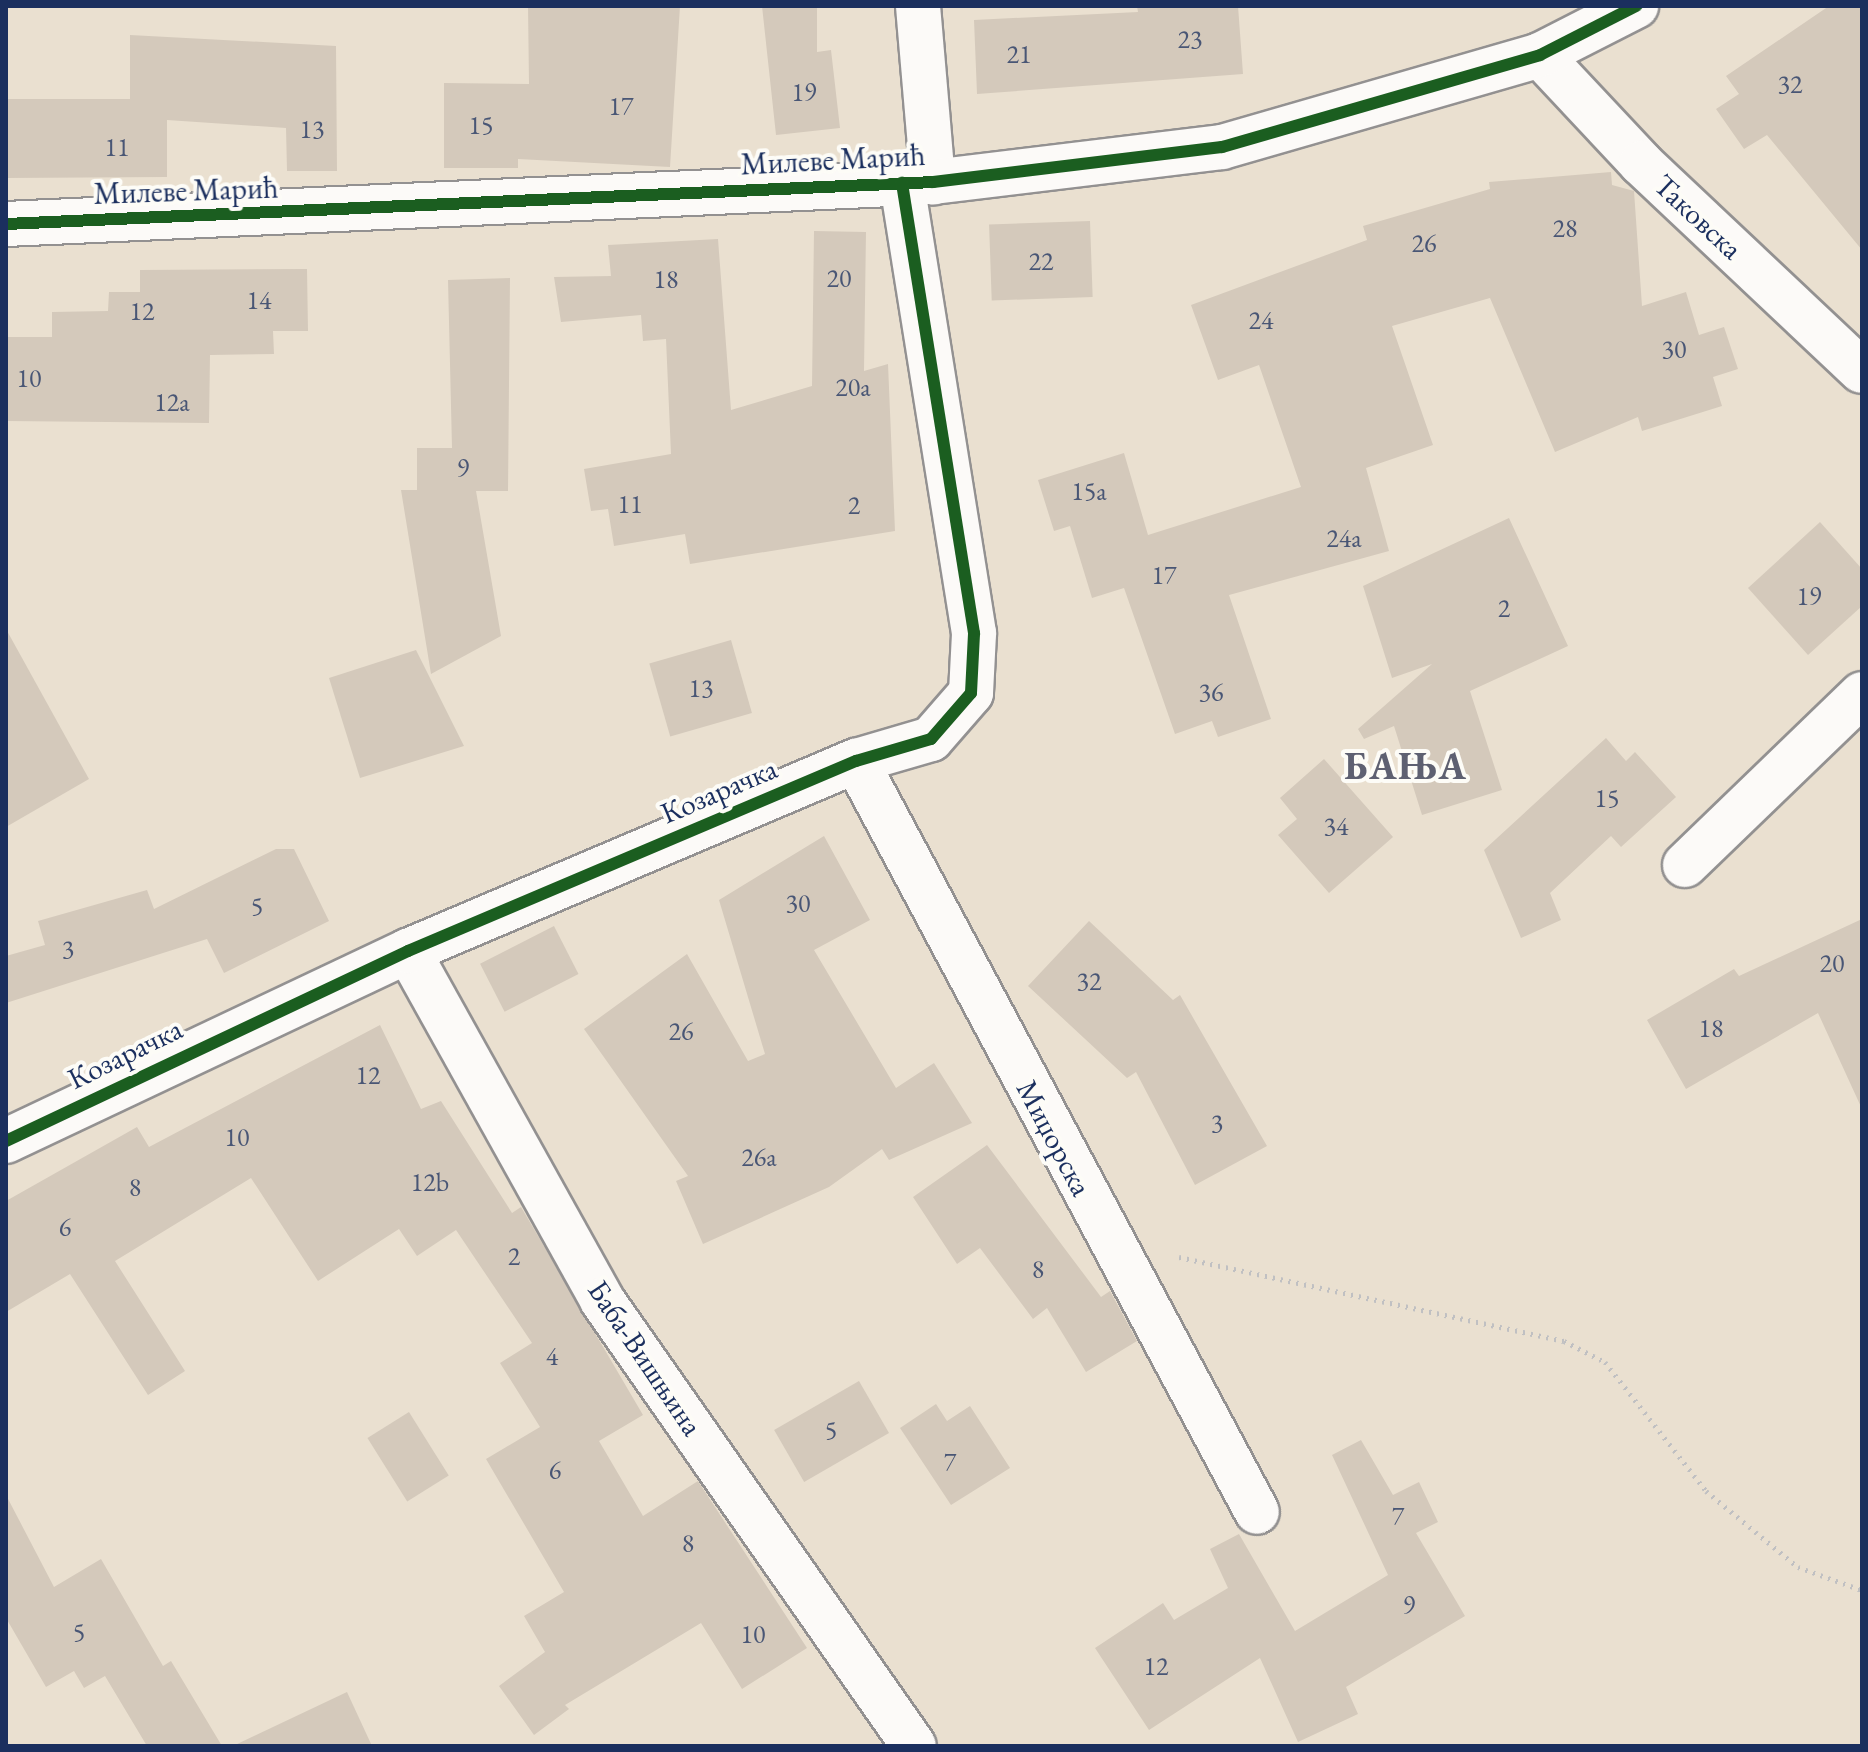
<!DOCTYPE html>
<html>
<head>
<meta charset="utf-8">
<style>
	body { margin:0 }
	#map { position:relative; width:1868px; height:1752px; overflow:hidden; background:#eae0d0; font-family:"EB Garamond",serif }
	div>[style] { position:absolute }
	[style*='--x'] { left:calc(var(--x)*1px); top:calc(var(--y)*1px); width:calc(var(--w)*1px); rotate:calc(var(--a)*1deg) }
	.building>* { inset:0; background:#d4c9bb; transform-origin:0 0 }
	.path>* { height:5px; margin-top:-2.5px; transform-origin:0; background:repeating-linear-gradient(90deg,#c0c0c2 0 2px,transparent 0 8px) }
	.roads { filter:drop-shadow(2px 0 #939191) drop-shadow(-2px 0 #939191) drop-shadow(0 2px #939191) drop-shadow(0 -2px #939191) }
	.minor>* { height:44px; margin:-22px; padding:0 22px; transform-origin:22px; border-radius:22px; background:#fcfaf8 }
	.cycleway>* { height:12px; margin:-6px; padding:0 6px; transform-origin:6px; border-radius:6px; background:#1b5e20 }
	span { translate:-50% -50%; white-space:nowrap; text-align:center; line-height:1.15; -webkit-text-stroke:8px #fdfcf7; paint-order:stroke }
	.number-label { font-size:26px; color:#495675 }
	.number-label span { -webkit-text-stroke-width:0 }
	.street-label { font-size:30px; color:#1b2f5e }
	.district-label { font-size:38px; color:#5e6071; font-weight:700; letter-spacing:2px }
	.frame { position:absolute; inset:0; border:8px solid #1b2f5e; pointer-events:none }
</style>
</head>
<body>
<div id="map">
	<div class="building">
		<i style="clip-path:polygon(528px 6px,680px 6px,670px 167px,518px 159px,518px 168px,444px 168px,444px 83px,529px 84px)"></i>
		<i style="clip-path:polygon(762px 6px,817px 6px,817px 52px,831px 50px,840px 128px,776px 135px)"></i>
		<i style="clip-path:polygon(1137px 6px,1238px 6px,1243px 74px,977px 94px,974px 20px,1138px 12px)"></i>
		<i style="clip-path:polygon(1829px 6px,1862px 6px,1862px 250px,1767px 135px,1744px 149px,1716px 109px,1739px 94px,1726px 76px)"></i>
		<i style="clip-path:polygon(130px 35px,336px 46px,337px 171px,287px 171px,286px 128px,167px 120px,167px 177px,6px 178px,6px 99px,130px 99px)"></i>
		<i style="clip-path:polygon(1611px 172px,1612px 185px,1634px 191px,1642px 306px,1686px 292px,1699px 335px,1724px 327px,1738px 369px,1713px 377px,1722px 406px,1642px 431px,1638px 417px,1555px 452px,1490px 298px,1392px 326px,1433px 445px,1366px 468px,1389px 551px,1229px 595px,1271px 719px,1218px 737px,1212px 721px,1175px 734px,1124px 588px,1092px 598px,1070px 526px,1054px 531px,1038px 480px,1124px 453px,1148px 535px,1301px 487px,1259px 365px,1218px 380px,1191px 305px,1367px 240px,1363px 226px,1490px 189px,1489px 182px)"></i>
		<i style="left:1090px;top:221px;width:76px;height:101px;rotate:88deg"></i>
		<i style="clip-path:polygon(814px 231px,866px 232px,864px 371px,888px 364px,895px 531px,690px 564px,685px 534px,614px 546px,608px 509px,591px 511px,584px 469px,671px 454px,666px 339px,643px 341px,641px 315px,561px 322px,554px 277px,611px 276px,608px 245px,718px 239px,731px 410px,812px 386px)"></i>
		<i style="clip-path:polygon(307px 269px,308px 331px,273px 331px,274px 354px,210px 355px,209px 423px,6px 421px,6px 337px,52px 337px,52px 312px,108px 311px,109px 292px,140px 292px,140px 270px)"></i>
		<i style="clip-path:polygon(510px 278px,508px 491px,476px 491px,501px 636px,431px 674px,401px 490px,417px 490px,417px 448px,452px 448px,448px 280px)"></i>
		<i style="clip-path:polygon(1509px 518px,1568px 646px,1470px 691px,1502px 790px,1422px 815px,1394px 726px,1364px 739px,1358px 729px,1432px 664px,1392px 678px,1363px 586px)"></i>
		<i style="clip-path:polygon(1820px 522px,1862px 569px,1862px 606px,1808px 655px,1748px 588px)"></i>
		<i style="clip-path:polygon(6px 629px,89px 779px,6px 827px)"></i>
		<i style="left:731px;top:640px;width:76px;height:85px;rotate:74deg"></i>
		<i style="clip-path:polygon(416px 650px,464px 746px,360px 778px,329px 678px)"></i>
		<i style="clip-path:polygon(1606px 738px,1626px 761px,1635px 752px,1676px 797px,1621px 847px,1611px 836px,1550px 893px,1561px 920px,1521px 938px,1484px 850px)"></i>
		<i style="clip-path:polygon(1324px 759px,1393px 837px,1329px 893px,1278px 835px,1297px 819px,1280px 798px)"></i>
		<i style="clip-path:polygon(824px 836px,870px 920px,814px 950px,896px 1088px,934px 1063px,972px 1123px,889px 1160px,882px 1149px,829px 1187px,703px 1244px,676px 1181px,688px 1176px,584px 1029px,687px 954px,748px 1061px,765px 1054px,719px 900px)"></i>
		<i style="clip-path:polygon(276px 849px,294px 849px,329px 921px,224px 973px,207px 939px,6px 1003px,6px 956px,45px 945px,38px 921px,147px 890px,154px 909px)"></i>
		<i style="clip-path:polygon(1862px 919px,1862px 1109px,1818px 1013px,1686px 1089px,1647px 1020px,1734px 969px,1739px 976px)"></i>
		<i style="clip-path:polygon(1089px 921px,1173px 1000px,1180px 995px,1267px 1146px,1195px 1185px,1136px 1072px,1127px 1078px,1028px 986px)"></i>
		<i style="left:554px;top:926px;width:54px;height:83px;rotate:63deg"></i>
		<i style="clip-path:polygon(380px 1025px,421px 1109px,441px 1101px,512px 1213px,521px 1207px,643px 1415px,599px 1441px,643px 1516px,698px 1481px,807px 1648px,742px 1689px,701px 1623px,565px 1705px,569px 1709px,534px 1735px,499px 1686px,545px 1652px,524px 1616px,564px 1592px,486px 1459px,540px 1427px,500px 1363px,532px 1343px,456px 1230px,417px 1256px,399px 1229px,318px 1281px,251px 1178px,115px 1261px,185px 1371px,148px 1395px,70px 1274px,6px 1312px,6px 1201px,137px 1127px,149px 1147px)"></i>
		<i style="clip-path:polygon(987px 1145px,1101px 1297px,1110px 1291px,1137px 1341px,1086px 1372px,1047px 1308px,1033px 1319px,980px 1248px,957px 1264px,913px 1197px)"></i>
		<i style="left:859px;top:1381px;width:60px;height:98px;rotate:60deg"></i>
		<i style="clip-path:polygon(936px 1404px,947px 1421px,970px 1406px,1010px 1468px,951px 1505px,900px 1428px)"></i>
		<i style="left:409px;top:1412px;width:75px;height:49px;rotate:58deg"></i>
		<i style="clip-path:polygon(1361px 1440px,1393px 1495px,1419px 1482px,1438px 1522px,1416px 1533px,1465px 1616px,1346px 1687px,1358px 1714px,1298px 1742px,1260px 1658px,1149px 1730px,1095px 1648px,1163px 1603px,1174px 1620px,1228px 1588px,1210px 1549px,1239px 1534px,1295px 1631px,1388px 1575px,1332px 1455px)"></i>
		<i style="clip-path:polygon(6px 1495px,54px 1587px,101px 1559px,163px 1666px,171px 1661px,222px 1746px,147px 1746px,105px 1676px,84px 1688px,74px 1671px,46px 1687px,6px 1618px)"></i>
		<i style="clip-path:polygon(347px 1692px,372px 1746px,233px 1746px)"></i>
	</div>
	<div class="path">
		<i style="--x:1179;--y:1257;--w:394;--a:12.3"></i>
		<i style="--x:1564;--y:1341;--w:46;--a:27.1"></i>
		<i style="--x:1605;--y:1362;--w:164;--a:51.9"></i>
		<i style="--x:1706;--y:1491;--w:119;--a:39.6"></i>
		<i style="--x:1798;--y:1567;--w:68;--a:19.8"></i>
	</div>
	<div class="roads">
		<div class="minor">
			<i style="--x:918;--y:6;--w:177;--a:85.1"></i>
			<i style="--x:1540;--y:55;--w:148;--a:46.9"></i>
			<i style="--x:1641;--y:163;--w:303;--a:43.3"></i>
			<i style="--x:6;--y:224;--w:928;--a:-2.59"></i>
			<i style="--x:933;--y:182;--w:291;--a:-6.9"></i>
			<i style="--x:1222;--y:147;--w:331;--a:-16.1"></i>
			<i style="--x:1540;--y:55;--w:108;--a:-27"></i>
			<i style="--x:856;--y:761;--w:851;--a:61.9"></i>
			<i style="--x:1685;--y:865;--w:246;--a:-44"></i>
			<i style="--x:408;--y:951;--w:399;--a:60.9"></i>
			<i style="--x:602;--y:1300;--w:544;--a:55.03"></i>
			<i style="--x:6;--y:1141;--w:445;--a:-25.3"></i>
			<i style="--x:408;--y:951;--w:487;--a:-23"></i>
			<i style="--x:856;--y:761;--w:78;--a:-16.3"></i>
			<i style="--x:931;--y:739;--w:61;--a:-49"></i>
			<i style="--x:971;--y:693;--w:60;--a:-87.1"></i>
			<i style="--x:974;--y:633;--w:456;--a:-99.1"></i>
		</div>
	</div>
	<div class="cycleway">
		<i style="--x:6;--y:224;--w:928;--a:-2.59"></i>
		<i style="--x:933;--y:182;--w:291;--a:-6.9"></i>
		<i style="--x:1222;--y:147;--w:331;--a:-16.1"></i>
		<i style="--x:1540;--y:55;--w:108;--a:-27"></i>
		<i style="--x:6;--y:1141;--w:445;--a:-25.3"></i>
		<i style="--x:408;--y:951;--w:487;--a:-23"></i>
		<i style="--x:856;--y:761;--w:78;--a:-16.3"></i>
		<i style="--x:931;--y:739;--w:61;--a:-49"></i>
		<i style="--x:971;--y:693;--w:60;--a:-87.1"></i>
		<i style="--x:974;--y:633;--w:456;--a:-99.1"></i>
	</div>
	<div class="number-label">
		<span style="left:1190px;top:40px">23</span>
		<span style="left:1019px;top:55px">21</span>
		<span style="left:1790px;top:85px">32</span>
		<span style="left:804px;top:93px">19</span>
		<span style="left:621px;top:107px">17</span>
		<span style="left:481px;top:126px">15</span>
		<span style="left:312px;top:130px">13</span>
		<span style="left:117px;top:148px">11</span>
		<span style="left:1565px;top:229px">28</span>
		<span style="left:1424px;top:244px">26</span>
		<span style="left:1041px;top:262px">22</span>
		<span style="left:839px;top:279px">20</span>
		<span style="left:666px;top:280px">18</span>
		<span style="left:259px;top:301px">14</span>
		<span style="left:142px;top:312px">12</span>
		<span style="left:1261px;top:321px">24</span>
		<span style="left:1674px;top:350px">30</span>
		<span style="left:29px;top:379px">10</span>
		<span style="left:853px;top:388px">20a</span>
		<span style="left:172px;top:403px">12a</span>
		<span style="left:463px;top:469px">9</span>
		<span style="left:1089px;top:492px">15a</span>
		<span style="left:630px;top:505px">11</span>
		<span style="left:854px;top:506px">2</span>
		<span style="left:1344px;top:539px">24a</span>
		<span style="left:1164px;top:576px">17</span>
		<span style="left:1809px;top:597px">19</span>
		<span style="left:1504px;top:609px">2</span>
		<span style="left:701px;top:689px">13</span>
		<span style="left:1211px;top:693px">36</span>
		<span style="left:1607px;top:799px">15</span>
		<span style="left:1336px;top:827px">34</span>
		<span style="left:798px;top:904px">30</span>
		<span style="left:257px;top:907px">5</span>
		<span style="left:68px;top:950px">3</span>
		<span style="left:1832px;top:964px">20</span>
		<span style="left:1089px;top:982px">32</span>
		<span style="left:1711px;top:1029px">18</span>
		<span style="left:681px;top:1032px">26</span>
		<span style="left:368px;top:1076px">12</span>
		<span style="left:1217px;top:1124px">3</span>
		<span style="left:237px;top:1138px">10</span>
		<span style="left:759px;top:1158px">26a</span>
		<span style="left:430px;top:1183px">12b</span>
		<span style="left:135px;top:1188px">8</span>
		<span style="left:65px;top:1228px">6</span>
		<span style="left:514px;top:1257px">2</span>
		<span style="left:1038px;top:1270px">8</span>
		<span style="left:552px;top:1357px">4</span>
		<span style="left:831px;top:1431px">5</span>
		<span style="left:950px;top:1463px">7</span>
		<span style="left:555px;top:1471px">6</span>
		<span style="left:1398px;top:1517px">7</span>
		<span style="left:688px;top:1544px">8</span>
		<span style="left:1409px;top:1606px">9</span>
		<span style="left:79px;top:1633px">5</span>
		<span style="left:753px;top:1635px">10</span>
		<span style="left:1156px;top:1667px">12</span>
	</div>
	<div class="street-label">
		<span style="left:833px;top:160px;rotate:-3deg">Милеве Марић</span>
		<span style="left:186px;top:191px;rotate:-2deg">Милеве Марић</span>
		<span style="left:1698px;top:217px;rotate:43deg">Таковска</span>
		<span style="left:719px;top:791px;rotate:-23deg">Козарачка</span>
		<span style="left:125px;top:1054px;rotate:-26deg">Козарачка</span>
		<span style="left:1054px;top:1138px;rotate:62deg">Миџорска</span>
		<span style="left:645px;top:1358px;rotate:56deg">Баба-Вишњина</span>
	</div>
	<div class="district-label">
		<span style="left:1406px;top:766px">БАЊА</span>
	</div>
	<div class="frame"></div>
</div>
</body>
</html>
